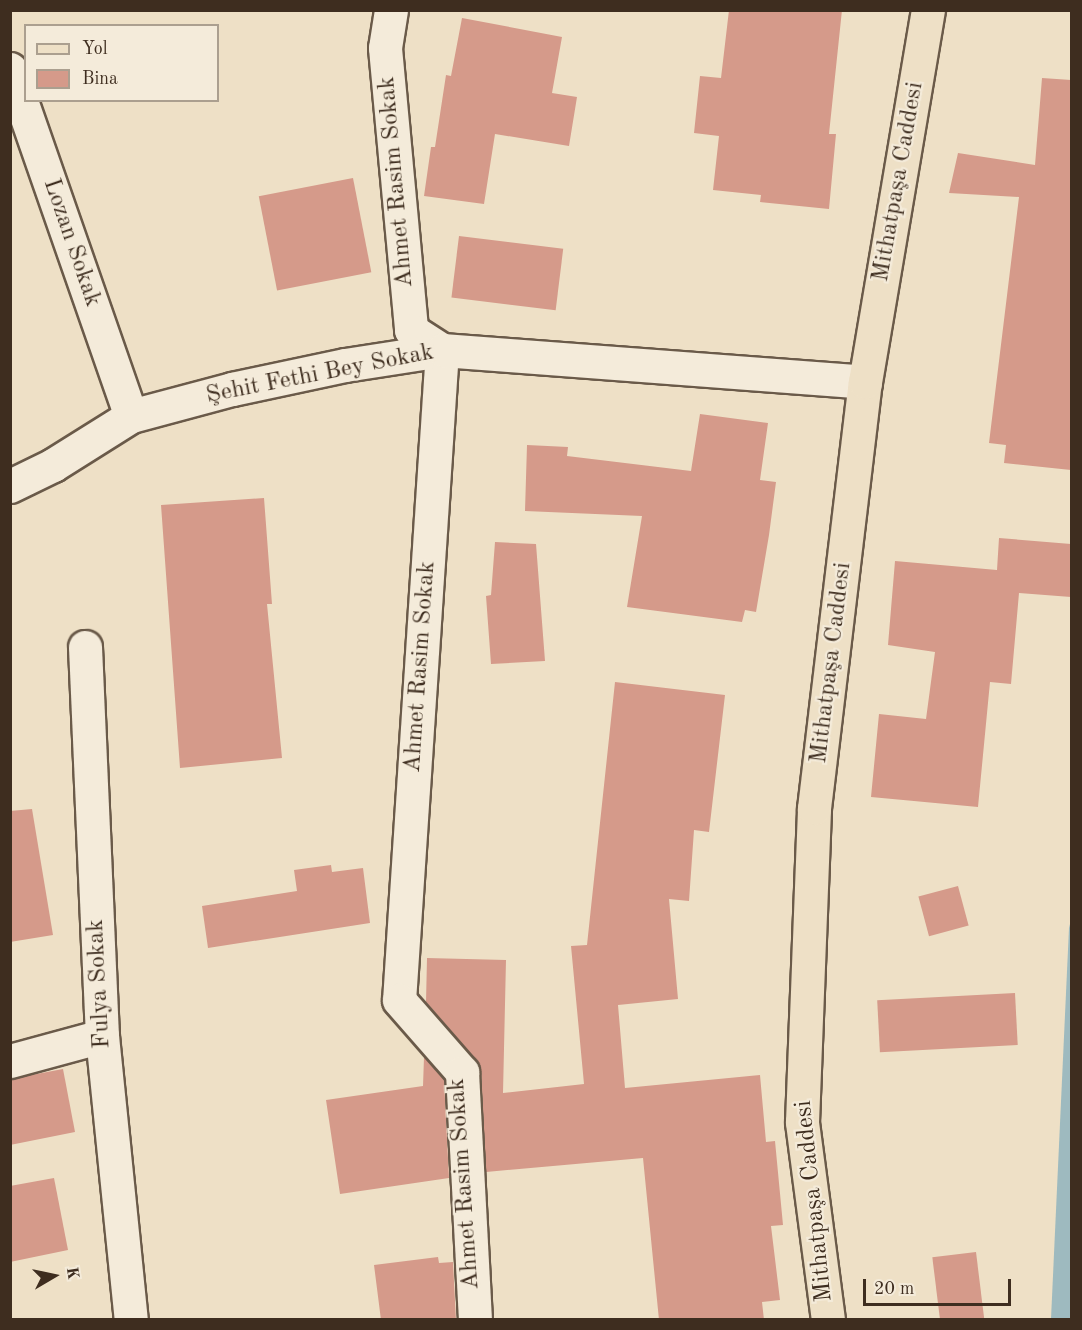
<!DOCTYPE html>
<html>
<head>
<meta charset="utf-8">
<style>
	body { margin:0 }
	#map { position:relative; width:1082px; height:1330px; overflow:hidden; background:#eee0c6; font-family:"Old Standard TT",serif }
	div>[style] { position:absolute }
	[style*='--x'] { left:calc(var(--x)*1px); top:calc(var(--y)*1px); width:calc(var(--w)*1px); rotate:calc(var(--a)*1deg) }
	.water>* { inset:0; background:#9ebabf }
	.building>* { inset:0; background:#d59a8a; transform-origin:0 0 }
	.roads { filter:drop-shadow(2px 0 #6a5a49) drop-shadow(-2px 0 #6a5a49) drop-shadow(0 2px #6a5a49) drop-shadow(0 -2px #6a5a49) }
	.minor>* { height:33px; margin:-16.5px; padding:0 16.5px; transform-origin:16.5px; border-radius:16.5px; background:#f4ebda }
	.primary>* { height:33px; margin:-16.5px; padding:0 16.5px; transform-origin:16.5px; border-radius:16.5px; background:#eee0c6 }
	span { translate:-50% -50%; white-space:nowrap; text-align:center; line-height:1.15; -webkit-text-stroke:4.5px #f4ebda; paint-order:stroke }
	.street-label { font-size:24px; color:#3e2d1f }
	.frame { position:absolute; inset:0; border:12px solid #3e2d1f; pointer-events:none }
	.legend { position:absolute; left:24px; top:24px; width:195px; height:78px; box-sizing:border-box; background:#f4ebda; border:2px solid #ab9f8f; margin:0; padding:8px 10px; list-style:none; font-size:18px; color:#3e2d1f }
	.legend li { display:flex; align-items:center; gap:12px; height:30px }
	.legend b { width:30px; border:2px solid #ab9f8f }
	.north { position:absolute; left:24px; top:1246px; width:60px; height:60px; -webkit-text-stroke:4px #f4ebda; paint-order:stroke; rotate:81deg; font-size:16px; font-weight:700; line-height:24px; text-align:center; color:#3e2d1f }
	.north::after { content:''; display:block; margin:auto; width:21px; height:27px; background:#3e2d1f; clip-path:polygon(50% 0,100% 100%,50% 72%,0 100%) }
	.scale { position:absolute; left:863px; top:1279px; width:148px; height:27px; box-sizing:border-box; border:3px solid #3e2d1f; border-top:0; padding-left:8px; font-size:18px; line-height:21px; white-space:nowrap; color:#3e2d1f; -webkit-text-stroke:4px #f4ebda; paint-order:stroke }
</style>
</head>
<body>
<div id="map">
	<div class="water">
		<i style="clip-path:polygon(1071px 920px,1071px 1319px,1051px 1319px,1069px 928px)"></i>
	</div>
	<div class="building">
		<i style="clip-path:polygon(729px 10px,842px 10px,829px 134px,836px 134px,829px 209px,760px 202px,761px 195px,713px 190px,719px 136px,694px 133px,700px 76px,721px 78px)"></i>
		<i style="clip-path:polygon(462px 18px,562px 37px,552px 93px,577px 97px,569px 146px,495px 134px,484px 204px,424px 196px,431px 147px,435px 147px,446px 75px,451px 76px)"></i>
		<i style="clip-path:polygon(1042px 78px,1071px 80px,1071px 470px,1004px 463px,1006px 445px,989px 443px,1019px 197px,949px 193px,958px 153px,1035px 165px)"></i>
		<i style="left:353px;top:178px;width:96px;height:96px;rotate:79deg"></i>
		<i style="left:459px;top:236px;width:105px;height:62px;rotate:7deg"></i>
		<i style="clip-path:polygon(700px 414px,768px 423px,760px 480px,776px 482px,769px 535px,756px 612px,745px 610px,742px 622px,627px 607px,642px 516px,525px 511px,527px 445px,568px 447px,567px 456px,691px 471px)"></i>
		<i style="clip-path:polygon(264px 498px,272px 604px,267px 604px,282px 758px,180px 768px,161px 505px)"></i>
		<i style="clip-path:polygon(999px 538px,1071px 544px,1071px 597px,1019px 593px,1011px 684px,990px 682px,978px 807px,871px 797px,879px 714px,926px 719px,935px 652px,888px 645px,895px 561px,997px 570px)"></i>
		<i style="clip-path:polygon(495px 542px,536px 544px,545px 661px,491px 664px,486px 596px,491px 595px)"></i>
		<i style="clip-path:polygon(615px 682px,725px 695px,709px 832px,694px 830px,689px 901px,669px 899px,678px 999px,618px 1005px,625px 1088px,760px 1075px,766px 1142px,775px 1141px,783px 1225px,771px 1226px,780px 1300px,762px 1302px,764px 1320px,659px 1320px,643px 1158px,486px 1172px,481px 1070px,476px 1060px,426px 1002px,427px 958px,506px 960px,503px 1093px,584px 1084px,571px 946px,587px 945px)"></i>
		<i style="clip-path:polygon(32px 809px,53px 935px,10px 942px,10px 811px)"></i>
		<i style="clip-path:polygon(331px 865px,332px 872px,363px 868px,370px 923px,208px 948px,202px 906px,297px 891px,294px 870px)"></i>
		<i style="left:958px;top:886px;width:41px;height:41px;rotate:75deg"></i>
		<i style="left:1015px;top:993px;width:52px;height:138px;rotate:87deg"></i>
		<i style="clip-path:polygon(424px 1057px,444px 1079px,449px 1178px,340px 1194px,326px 1100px,423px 1086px)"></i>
		<i style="clip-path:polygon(63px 1069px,75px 1132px,10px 1145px,10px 1079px)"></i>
		<i style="clip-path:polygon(54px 1178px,68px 1250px,10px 1262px,10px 1186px)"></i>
		<i style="left:976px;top:1252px;width:68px;height:44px;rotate:83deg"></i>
		<i style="clip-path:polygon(438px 1257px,439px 1263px,453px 1262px,456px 1320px,381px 1320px,374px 1265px)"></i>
	</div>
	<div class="roads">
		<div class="minor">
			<i style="--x:391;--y:10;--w:38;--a:99"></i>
			<i style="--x:385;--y:48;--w:283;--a:84.7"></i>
			<i style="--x:411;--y:330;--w:37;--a:33"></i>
			<i style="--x:442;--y:350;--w:651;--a:93.78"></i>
			<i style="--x:399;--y:1000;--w:96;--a:48.8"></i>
			<i style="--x:462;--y:1072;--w:248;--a:87"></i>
			<i style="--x:10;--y:69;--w:367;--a:70.8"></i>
			<i style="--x:10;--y:486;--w:48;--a:-26"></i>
			<i style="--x:53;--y:465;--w:92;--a:-32.1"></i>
			<i style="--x:131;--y:416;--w:105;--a:-15"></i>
			<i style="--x:232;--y:389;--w:116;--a:-12"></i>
			<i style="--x:345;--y:365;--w:98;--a:-8.8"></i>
			<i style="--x:442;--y:350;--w:424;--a:4.3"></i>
			<i style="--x:85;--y:647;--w:389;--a:87.5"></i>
			<i style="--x:102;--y:1036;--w:285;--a:84.2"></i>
			<i style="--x:10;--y:1061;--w:95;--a:-15.2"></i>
		</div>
		<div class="primary">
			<i style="--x:828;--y:1320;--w:200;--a:-97.5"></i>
			<i style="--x:802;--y:1122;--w:314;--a:-87.8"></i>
			<i style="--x:814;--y:808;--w:429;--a:-83.2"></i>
			<i style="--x:865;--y:382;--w:377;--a:-80.4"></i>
		</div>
	</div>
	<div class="street-label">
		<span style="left:397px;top:182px;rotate:-95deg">Ahmet Rasim Sokak</span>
		<span style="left:899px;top:182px;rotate:-80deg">Mithatpaşa Caddesi</span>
		<span style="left:71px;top:243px;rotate:71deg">Lozan Sokak</span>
		<span style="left:320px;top:375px;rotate:-11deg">Şehit Fethi Bey Sokak</span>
		<span style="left:832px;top:663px;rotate:-83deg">Mithatpaşa Caddesi</span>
		<span style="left:421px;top:667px;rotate:-86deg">Ahmet Rasim Sokak</span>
		<span style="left:100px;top:984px;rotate:-93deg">Fulya Sokak</span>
		<span style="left:465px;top:1184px;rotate:-94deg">Ahmet Rasim Sokak</span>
		<span style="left:815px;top:1201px;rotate:-96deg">Mithatpaşa Caddesi</span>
	</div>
	<div class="frame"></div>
	<ul class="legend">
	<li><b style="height:8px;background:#eee0c6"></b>Yol</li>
	<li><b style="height:16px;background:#d59a8a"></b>Bina</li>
	</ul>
	<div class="north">K</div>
	<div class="scale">20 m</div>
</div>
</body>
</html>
